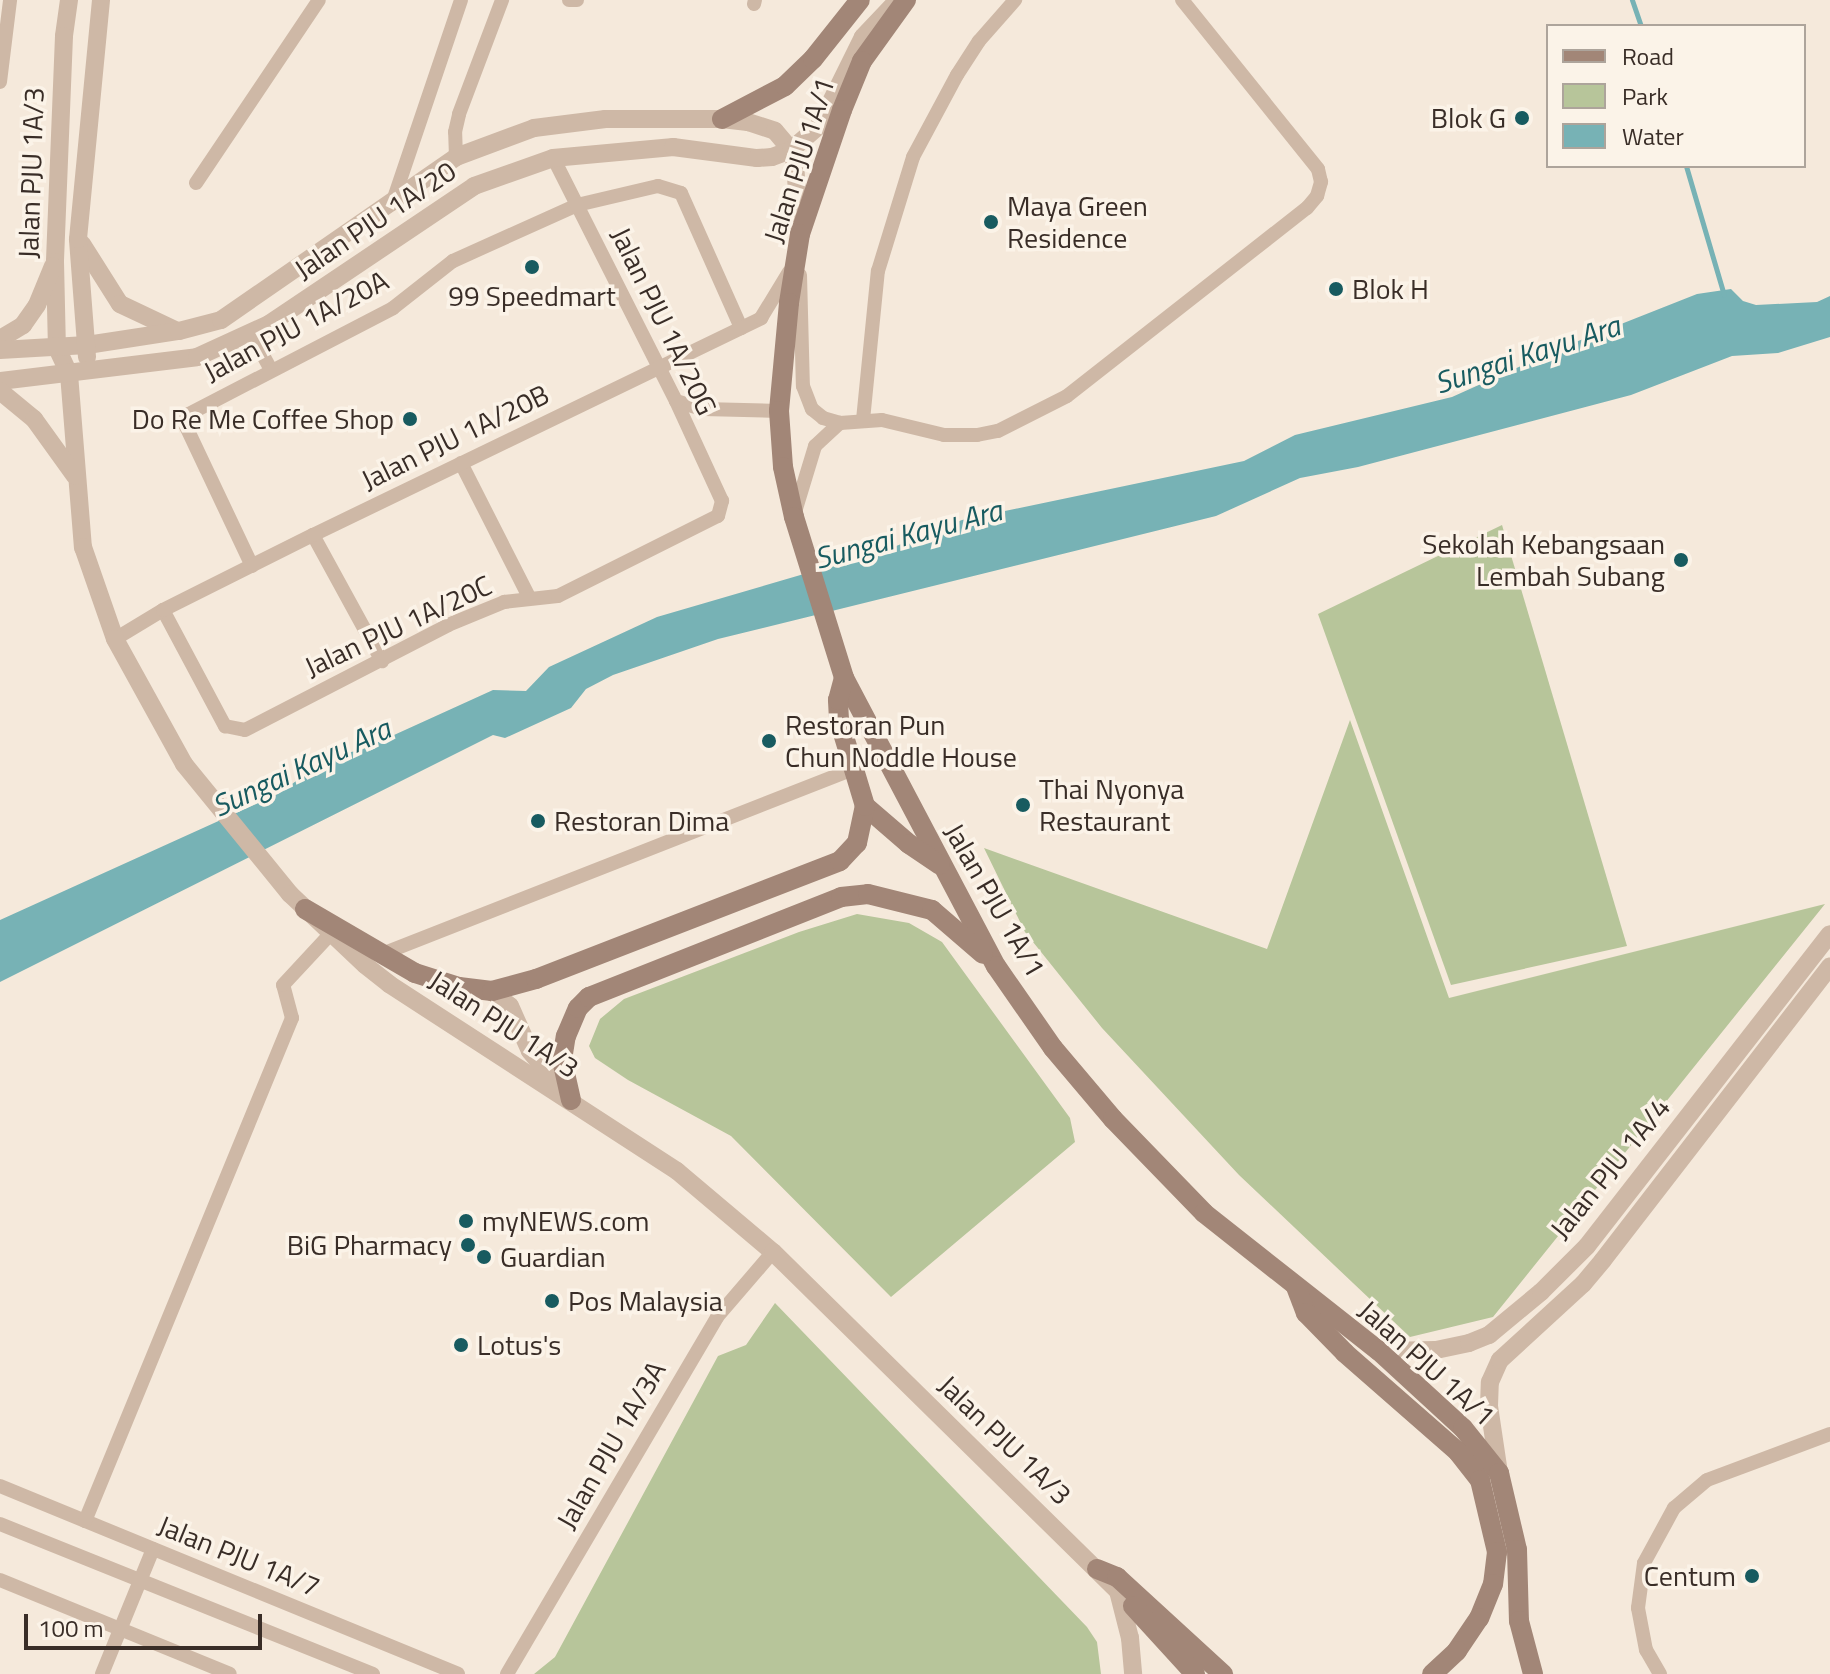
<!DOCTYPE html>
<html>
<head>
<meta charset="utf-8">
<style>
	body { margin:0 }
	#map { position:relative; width:1830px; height:1674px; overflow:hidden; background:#f5e9db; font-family:"Titillium Web",sans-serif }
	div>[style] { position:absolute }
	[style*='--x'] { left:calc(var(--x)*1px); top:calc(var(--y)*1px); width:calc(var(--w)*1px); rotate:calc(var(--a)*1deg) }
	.green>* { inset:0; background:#b7c59a }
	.water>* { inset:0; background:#77b2b5 }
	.stream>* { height:5px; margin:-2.5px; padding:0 2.5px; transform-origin:2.5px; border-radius:2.5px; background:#77b2b5 }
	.minor>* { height:14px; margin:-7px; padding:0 7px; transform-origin:7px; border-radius:7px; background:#ceb8a6 }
	.tertiary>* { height:18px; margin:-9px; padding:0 9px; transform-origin:9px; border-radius:9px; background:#ceb8a6 }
	.secondary>* { height:20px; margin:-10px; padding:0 10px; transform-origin:10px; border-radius:10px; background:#a28677 }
	.dots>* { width:22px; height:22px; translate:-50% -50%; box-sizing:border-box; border:4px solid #fbf3e8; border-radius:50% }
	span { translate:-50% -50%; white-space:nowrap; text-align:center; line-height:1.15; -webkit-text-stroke:7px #fbf3e8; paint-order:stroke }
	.poi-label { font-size:28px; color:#392d27 }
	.right { translate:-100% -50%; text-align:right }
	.left { translate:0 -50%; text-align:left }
	.street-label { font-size:28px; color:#392d27 }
	.water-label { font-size:30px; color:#185b60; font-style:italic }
	.legend { position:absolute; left:1546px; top:24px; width:260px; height:144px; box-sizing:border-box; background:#fbf3e8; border:2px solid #ada49b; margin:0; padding:10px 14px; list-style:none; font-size:24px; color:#392d27 }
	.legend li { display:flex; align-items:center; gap:16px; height:40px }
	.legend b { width:40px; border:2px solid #ada49b }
	.scale { position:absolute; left:24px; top:1614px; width:238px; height:36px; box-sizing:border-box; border:4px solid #392d27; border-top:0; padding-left:10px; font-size:24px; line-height:28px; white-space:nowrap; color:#392d27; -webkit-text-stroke:6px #fbf3e8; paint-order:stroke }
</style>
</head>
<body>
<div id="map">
	<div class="green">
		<i style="clip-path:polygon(1502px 525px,1627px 946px,1451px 985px,1318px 614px)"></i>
		<i style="clip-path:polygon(1350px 720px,1449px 998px,1825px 904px,1493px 1317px,1410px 1337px,1239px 1175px,1102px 1028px,1025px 932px,984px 848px,1267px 949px)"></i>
		<i style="clip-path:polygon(857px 914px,909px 923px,942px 942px,1070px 1118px,1075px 1142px,891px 1297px,731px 1136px,628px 1080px,595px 1058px,589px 1046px,600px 1019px,624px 999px,799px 932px)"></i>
		<i style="clip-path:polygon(775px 1303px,1087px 1627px,1097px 1642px,1101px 1674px,534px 1674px,555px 1657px,718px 1356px,746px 1345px)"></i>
	</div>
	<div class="water">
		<i style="clip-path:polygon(1731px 289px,1743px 301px,1756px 305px,1817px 302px,1830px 296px,1830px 337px,1778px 353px,1732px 356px,1631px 395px,1358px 467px,1300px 478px,1216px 516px,718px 639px,613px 675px,586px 689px,571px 708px,505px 738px,493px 735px,0 982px,0 920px,278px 794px,331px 756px,361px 750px,493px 690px,526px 691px,549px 667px,657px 617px,886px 550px,962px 520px,1244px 461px,1295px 435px,1452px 397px,1568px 345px,1697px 294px)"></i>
	</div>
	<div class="stream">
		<i style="--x:1632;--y:0;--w:28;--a:71"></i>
		<i style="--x:1686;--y:166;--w:134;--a:73.6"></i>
	</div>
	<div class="minor">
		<i style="--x:569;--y:0;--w:8;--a:0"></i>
		<i style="--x:754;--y:4;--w:4;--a:-76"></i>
		<i style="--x:0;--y:82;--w:83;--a:-83"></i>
		<i style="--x:456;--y:157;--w:25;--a:-92"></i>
		<i style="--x:455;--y:132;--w:18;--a:-77"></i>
		<i style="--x:459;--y:114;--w:122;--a:-69.3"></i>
		<i style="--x:196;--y:183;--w:220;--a:-56.1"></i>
		<i style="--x:392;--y:204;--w:215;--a:-71.3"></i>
		<i style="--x:800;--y:275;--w:111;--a:88.5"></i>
		<i style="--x:803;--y:386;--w:25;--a:69"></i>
		<i style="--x:812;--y:409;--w:14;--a:39"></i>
		<i style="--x:823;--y:418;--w:18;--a:16"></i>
		<i style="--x:840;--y:423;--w:42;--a:-4.1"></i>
		<i style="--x:882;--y:420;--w:64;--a:13.6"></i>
		<i style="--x:944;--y:435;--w:33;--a:0"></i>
		<i style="--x:977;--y:435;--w:21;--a:-11"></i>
		<i style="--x:998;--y:431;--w:77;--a:-26.9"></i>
		<i style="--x:1067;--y:396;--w:305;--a:-38.1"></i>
		<i style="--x:1307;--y:208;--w:16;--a:-50"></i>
		<i style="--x:1317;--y:196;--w:15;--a:-74"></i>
		<i style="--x:1321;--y:182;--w:13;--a:-103"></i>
		<i style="--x:1318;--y:169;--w:217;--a:-128.8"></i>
		<i style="--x:251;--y:333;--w:42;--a:61.6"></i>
		<i style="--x:676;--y:401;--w:28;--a:17"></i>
		<i style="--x:703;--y:409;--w:76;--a:1.5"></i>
		<i style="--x:863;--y:420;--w:150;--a:-84.3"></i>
		<i style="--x:878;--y:271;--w:119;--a:-72.9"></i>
		<i style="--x:913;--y:157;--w:93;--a:-61.8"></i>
		<i style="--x:957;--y:75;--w:40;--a:-57.1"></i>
		<i style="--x:979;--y:41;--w:55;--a:-48.7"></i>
		<i style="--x:461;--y:463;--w:150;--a:63.1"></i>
		<i style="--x:795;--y:512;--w:69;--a:-73.1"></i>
		<i style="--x:815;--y:446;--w:34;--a:-43"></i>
		<i style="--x:313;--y:535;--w:144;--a:61.3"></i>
		<i style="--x:252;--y:566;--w:159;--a:-115.3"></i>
		<i style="--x:184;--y:422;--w:8;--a:-67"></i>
		<i style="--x:187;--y:415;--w:232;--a:-27.4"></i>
		<i style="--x:393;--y:308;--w:76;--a:-38.1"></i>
		<i style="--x:453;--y:261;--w:136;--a:-24.3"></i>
		<i style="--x:577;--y:205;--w:83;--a:-13.2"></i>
		<i style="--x:658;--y:186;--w:24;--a:17"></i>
		<i style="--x:681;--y:193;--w:148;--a:66"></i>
		<i style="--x:163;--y:610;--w:132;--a:61.9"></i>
		<i style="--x:225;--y:726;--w:20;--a:11"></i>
		<i style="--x:245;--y:730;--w:229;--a:-27.3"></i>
		<i style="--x:448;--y:625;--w:61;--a:-22.3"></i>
		<i style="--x:504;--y:602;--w:54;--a:-6.3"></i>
		<i style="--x:558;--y:596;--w:179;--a:-26.6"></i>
		<i style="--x:718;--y:516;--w:16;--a:-75"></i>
		<i style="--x:722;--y:501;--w:110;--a:-114.7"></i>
		<i style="--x:676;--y:401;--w:272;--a:-116.8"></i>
		<i style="--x:115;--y:639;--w:56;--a:-31.1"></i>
		<i style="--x:163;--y:610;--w:168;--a:-26.6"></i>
		<i style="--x:313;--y:535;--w:498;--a:-25.8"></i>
		<i style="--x:761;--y:318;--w:54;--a:-58.7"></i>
		<i style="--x:382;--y:954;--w:509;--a:-21.43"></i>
		<i style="--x:0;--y:1486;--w:495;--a:22.3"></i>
		<i style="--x:85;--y:1521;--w:544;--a:-67.63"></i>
		<i style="--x:292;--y:1018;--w:34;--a:-105"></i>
		<i style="--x:283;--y:985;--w:78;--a:-47.1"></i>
		<i style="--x:0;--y:1524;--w:402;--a:21.9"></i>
		<i style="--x:0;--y:1580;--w:248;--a:22.2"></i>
		<i style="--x:102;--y:1674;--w:135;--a:-67.8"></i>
		<i style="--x:507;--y:1674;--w:414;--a:-59.5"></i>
		<i style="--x:717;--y:1317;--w:86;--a:-49.3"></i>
		<i style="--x:1660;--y:1674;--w:28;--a:-120"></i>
		<i style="--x:1646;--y:1650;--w:43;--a:-100.8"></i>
		<i style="--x:1638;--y:1608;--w:45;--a:-82.4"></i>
		<i style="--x:1644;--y:1563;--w:63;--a:-61.4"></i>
		<i style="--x:1674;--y:1508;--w:43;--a:-40.3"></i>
		<i style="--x:1707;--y:1480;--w:131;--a:-20.5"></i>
	</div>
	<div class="tertiary">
		<i style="--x:69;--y:0;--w:36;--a:98"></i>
		<i style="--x:64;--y:36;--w:226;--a:92.3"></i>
		<i style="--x:55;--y:262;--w:86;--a:88.7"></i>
		<i style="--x:57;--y:348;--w:29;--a:65"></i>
		<i style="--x:69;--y:374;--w:174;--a:85.4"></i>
		<i style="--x:83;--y:547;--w:97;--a:70.8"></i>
		<i style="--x:115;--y:639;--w:143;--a:61.1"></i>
		<i style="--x:184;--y:764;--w:168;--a:50.8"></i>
		<i style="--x:290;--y:894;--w:103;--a:43.4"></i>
		<i style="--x:365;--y:965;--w:31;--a:38"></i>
		<i style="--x:389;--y:984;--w:343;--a:33"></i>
		<i style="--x:677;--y:1171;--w:126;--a:40.2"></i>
		<i style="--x:773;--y:1252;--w:484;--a:44.5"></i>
		<i style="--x:1118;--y:1591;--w:49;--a:75.7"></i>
		<i style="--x:1130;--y:1638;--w:36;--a:85"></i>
		<i style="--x:82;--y:244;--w:71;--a:57.7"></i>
		<i style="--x:120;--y:304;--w:63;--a:25.3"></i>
		<i style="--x:0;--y:339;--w:27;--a:-31"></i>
		<i style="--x:23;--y:325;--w:24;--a:-55"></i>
		<i style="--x:37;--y:305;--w:42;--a:-67.7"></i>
		<i style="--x:0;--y:350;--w:87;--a:-3.3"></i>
		<i style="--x:87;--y:345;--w:93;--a:-8.7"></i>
		<i style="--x:179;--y:331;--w:43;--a:-14.7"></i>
		<i style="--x:221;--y:320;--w:286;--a:-34.7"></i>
		<i style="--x:456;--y:157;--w:83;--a:-20.4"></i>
		<i style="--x:534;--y:128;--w:72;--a:-7.2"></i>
		<i style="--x:605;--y:119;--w:117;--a:0"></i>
		<i style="--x:722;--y:119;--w:26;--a:7"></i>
		<i style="--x:748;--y:122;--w:28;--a:18"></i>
		<i style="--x:775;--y:131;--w:25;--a:50"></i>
		<i style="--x:791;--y:150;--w:14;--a:73"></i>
		<i style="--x:795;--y:163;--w:71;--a:86"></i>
		<i style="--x:87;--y:357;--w:118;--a:-94.4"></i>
		<i style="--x:78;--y:239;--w:240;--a:-84.5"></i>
		<i style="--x:0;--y:381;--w:198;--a:-6.9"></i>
		<i style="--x:197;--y:357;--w:79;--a:-24.6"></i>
		<i style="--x:269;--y:324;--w:247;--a:-33.9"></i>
		<i style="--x:474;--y:186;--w:84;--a:-19.5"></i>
		<i style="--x:553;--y:158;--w:121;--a:-5.2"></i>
		<i style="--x:673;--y:147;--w:85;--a:7.5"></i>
		<i style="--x:757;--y:158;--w:15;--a:-4"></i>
		<i style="--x:772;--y:157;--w:20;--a:-20"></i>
		<i style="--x:791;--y:150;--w:37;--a:-41"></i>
		<i style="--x:819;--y:126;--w:99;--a:-63.7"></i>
		<i style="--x:863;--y:37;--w:51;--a:-46.6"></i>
		<i style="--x:0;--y:391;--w:44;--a:39.5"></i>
		<i style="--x:34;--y:419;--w:70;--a:54.3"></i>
		<i style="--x:492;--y:991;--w:23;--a:40"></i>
		<i style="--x:510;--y:1006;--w:49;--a:66"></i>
		<i style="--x:530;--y:1051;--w:45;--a:50.4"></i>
		<i style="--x:1379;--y:1351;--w:57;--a:-1"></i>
		<i style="--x:1436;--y:1350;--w:34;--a:-12"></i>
		<i style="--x:1469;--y:1343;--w:22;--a:-22"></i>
		<i style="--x:1489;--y:1335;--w:67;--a:-39.6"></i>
		<i style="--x:1541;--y:1292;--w:65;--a:-45"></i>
		<i style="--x:1587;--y:1246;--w:395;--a:-52.1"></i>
		<i style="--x:1499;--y:1473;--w:68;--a:-98.5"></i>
		<i style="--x:1489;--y:1406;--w:24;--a:-88"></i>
		<i style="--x:1490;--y:1382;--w:24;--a:-66"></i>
		<i style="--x:1500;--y:1360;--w:113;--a:-42.5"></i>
		<i style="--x:1583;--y:1284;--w:31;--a:-50"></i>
		<i style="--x:1603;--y:1260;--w:371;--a:-52.3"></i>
	</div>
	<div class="secondary">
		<i style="--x:906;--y:0;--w:75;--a:125.8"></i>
		<i style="--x:862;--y:61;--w:53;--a:112.2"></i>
		<i style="--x:842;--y:110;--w:131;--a:108.7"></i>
		<i style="--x:800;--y:234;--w:70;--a:99.1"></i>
		<i style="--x:789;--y:303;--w:108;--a:95.3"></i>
		<i style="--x:779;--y:411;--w:56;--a:85.9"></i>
		<i style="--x:783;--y:467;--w:51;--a:77.6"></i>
		<i style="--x:794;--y:517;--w:169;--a:72.7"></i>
		<i style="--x:844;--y:678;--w:326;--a:62.2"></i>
		<i style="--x:996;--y:966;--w:100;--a:55.2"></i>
		<i style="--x:1053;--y:1048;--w:93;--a:49.8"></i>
		<i style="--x:1113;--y:1119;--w:131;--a:45.9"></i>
		<i style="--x:1204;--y:1213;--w:223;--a:38.3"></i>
		<i style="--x:1379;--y:1351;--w:114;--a:42.5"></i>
		<i style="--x:1463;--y:1428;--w:58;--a:51.3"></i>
		<i style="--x:1499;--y:1473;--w:79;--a:76.8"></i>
		<i style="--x:1517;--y:1550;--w:71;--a:88.4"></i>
		<i style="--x:1519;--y:1621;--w:55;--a:75.2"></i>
		<i style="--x:722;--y:119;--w:71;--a:-27.6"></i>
		<i style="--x:785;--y:86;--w:39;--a:-44"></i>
		<i style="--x:813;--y:59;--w:75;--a:-51.5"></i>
		<i style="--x:865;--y:806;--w:58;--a:40.8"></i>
		<i style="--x:909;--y:844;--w:37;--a:34"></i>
		<i style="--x:305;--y:909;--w:127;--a:30.2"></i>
		<i style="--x:415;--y:973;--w:46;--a:17.7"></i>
		<i style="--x:459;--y:987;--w:33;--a:7"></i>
		<i style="--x:492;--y:991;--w:46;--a:-15.3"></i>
		<i style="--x:536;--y:979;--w:326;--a:-21.2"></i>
		<i style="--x:840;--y:861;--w:25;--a:-47"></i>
		<i style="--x:857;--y:843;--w:38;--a:-78"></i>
		<i style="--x:865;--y:806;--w:90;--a:-106.8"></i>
		<i style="--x:839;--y:720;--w:20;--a:-93"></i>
		<i style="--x:838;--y:700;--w:23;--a:-75"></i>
		<i style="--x:571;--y:1100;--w:41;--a:-102.7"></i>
		<i style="--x:562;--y:1060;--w:24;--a:-81"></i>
		<i style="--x:566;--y:1036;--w:30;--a:-67"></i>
		<i style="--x:578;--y:1008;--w:16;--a:-45"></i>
		<i style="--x:589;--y:997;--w:271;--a:-21.6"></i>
		<i style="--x:841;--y:897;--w:27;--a:-6"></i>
		<i style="--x:868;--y:894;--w:66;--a:14"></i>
		<i style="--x:932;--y:910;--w:67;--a:40.8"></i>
		<i style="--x:1296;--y:1287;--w:28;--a:69"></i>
		<i style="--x:1306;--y:1313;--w:56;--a:45.7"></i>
		<i style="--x:1345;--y:1353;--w:150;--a:41.2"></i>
		<i style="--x:1458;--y:1452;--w:36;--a:52"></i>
		<i style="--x:1480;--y:1480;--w:74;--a:76.7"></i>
		<i style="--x:1497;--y:1552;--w:32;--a:97"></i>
		<i style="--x:1493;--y:1584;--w:37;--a:112"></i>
		<i style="--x:1479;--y:1618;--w:40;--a:124"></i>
		<i style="--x:1457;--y:1651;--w:34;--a:137"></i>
		<i style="--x:1097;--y:1569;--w:22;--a:22"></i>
		<i style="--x:1117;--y:1577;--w:144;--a:42.5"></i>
		<i style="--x:1133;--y:1606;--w:92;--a:47.6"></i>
	</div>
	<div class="dots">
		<i style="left:1522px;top:118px;background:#185b60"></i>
		<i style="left:991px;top:222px;background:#185b60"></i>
		<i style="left:532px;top:267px;background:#185b60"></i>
		<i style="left:1336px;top:289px;background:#185b60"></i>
		<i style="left:410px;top:419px;background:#185b60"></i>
		<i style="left:1681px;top:560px;background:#185b60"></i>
		<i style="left:769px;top:741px;background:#185b60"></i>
		<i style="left:1023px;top:805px;background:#185b60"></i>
		<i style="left:538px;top:821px;background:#185b60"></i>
		<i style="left:466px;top:1221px;background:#185b60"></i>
		<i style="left:468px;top:1245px;background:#185b60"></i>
		<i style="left:484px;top:1257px;background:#185b60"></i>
		<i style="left:552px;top:1301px;background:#185b60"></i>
		<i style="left:461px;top:1345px;background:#185b60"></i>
		<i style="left:1752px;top:1576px;background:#185b60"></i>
	</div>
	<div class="poi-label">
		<span class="right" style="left:1506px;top:118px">Blok G</span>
		<span class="left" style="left:1007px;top:222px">Maya Green<br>Residence</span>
		<span class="left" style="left:1352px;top:289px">Blok H</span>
		<span style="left:532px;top:296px">99 Speedmart</span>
		<span class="right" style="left:394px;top:419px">Do Re Me Coffee Shop</span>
		<span class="right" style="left:1665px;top:560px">Sekolah Kebangsaan<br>Lembah Subang</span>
		<span class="left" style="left:785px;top:741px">Restoran Pun<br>Chun Noddle House</span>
		<span class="left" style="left:1039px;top:805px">Thai Nyonya<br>Restaurant</span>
		<span class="left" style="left:554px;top:821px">Restoran Dima</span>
		<span class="left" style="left:482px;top:1221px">myNEWS.com</span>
		<span class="right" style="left:452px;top:1245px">BiG Pharmacy</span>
		<span class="left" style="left:500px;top:1257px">Guardian</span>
		<span class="left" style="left:568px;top:1301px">Pos Malaysia</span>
		<span class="left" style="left:477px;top:1345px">Lotus's</span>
		<span class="right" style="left:1736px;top:1576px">Centum</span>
	</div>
	<div class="street-label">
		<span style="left:799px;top:160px;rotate:-72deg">Jalan PJU 1A/1</span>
		<span style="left:31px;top:173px;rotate:-88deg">Jalan PJU 1A/3</span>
		<span style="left:375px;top:220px;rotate:-34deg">Jalan PJU 1A/20</span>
		<span style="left:664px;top:321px;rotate:64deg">Jalan PJU 1A/20G</span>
		<span style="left:296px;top:326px;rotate:-28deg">Jalan PJU 1A/20A</span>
		<span style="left:455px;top:437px;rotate:-26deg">Jalan PJU 1A/20B</span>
		<span style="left:398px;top:626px;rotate:-25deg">Jalan PJU 1A/20C</span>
		<span style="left:995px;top:900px;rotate:60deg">Jalan PJU 1A/1</span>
		<span style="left:504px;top:1024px;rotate:33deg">Jalan PJU 1A/3</span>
		<span style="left:1610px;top:1168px;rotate:-51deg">Jalan PJU 1A/4</span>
		<span style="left:1427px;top:1363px;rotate:42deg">Jalan PJU 1A/1</span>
		<span style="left:1005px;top:1440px;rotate:44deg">Jalan PJU 1A/3</span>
		<span style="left:611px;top:1445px;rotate:-60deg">Jalan PJU 1A/3A</span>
		<span style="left:239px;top:1556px;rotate:22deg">Jalan PJU 1A/7</span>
	</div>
	<div class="water-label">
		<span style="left:1527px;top:354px;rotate:-18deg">Sungai Kayu Ara</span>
		<span style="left:908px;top:534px;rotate:-15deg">Sungai Kayu Ara</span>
		<span style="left:301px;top:767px;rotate:-25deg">Sungai Kayu Ara</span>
	</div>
	<ul class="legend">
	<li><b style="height:10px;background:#a28677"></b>Road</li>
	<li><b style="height:22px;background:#b7c59a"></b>Park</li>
	<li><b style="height:22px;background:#77b2b5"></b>Water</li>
	</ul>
	<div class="scale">100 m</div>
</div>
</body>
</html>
